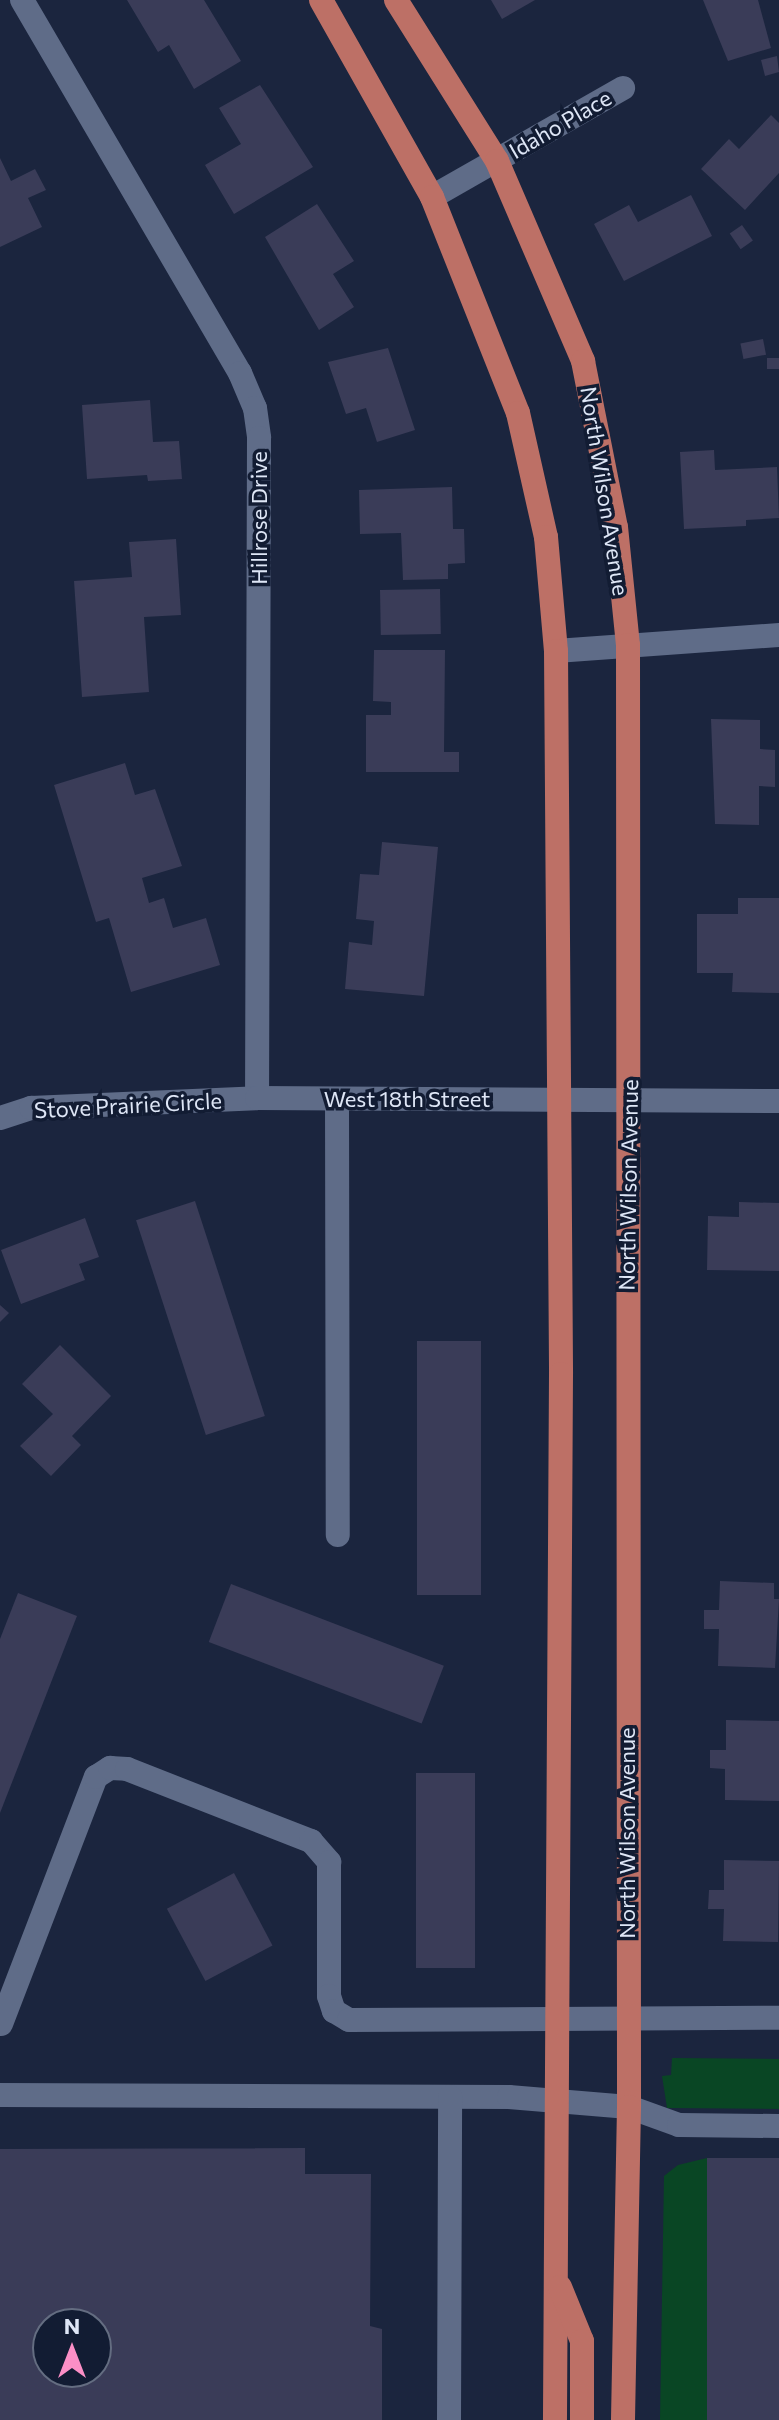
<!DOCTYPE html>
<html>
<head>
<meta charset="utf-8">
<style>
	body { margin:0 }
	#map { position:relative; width:779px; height:2420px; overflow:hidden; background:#1b253e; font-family:Commissioner,sans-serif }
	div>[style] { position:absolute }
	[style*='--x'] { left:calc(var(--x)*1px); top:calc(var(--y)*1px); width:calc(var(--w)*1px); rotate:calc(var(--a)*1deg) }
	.green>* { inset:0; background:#094624 }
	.building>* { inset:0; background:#3a3c58; transform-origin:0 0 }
	.minor>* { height:24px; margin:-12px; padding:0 12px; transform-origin:12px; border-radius:12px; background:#5f6c88 }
	.major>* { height:24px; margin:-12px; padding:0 12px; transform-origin:12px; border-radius:12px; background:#bd7066 }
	span { translate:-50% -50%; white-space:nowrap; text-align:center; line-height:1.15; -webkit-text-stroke:7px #121c33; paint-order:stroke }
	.street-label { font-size:22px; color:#dee6f6 }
	.north { position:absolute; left:32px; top:2308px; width:80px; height:80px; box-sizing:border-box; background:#121c33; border:2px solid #646d81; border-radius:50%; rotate:0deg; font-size:22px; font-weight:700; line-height:32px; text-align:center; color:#dee6f6 }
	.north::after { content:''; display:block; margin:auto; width:28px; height:36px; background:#fb8fc6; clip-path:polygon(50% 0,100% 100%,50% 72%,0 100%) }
</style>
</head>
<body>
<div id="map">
	<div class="green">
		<i style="clip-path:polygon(672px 2058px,779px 2059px,779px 2109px,667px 2108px,662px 2076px,671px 2075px)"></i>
		<i style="clip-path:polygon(707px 2158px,707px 2420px,660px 2420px,664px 2176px,678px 2165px)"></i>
	</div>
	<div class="building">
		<i style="clip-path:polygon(127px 0,204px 0,241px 61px,194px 89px,169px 45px,158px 52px)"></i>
		<i style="clip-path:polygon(491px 0,535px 0,502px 19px)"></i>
		<i style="clip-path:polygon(703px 0,758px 0,771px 48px,728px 61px)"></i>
		<i style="clip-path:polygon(777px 56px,779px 72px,765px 76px,761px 60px)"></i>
		<i style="clip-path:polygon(260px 85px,313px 167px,234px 214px,205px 165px,241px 144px,219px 108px)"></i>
		<i style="clip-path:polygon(771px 115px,779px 123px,779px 173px,745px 210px,701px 169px,729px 139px,739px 149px)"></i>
		<i style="clip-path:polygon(0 158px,11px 181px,35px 169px,46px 190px,28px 198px,42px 227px,0 247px)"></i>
		<i style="clip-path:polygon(691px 195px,712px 236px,624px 281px,594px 224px,629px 205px,638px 222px)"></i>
		<i style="clip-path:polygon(317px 204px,354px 261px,333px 274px,354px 307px,319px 330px,265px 237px)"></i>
		<i style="left:742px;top:225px;width:19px;height:15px;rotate:55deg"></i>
		<i style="left:763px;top:339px;width:16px;height:23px;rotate:79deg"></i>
		<i style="clip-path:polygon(388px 348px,415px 430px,377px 442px,366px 408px,346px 414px,328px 362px)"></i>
		<i style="left:767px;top:358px;width:12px;height:11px"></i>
		<i style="clip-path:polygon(150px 400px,153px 442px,179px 441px,182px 479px,148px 481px,147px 475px,87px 479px,82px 405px)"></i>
		<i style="clip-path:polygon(714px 450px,715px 470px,777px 467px,779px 518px,746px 520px,746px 526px,684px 529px,680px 452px)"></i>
		<i style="clip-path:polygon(452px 487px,453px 529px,464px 529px,465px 563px,448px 564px,448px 579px,403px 580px,401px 533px,360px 534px,359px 490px)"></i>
		<i style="clip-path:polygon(176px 539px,181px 615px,144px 617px,149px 692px,82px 697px,74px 581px,132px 577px,129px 542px)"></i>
		<i style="left:440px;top:589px;width:45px;height:60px;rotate:89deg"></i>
		<i style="clip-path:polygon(374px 650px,445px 650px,444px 752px,459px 752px,459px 772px,366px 772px,366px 715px,391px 715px,391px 702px,373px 701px)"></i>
		<i style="clip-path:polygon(711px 719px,760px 720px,760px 749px,775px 750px,775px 787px,759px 786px,759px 825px,715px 824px)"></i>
		<i style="clip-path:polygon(125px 763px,135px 795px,155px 789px,182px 866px,142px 878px,149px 903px,164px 898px,173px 928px,206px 918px,220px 965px,131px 992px,109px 918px,96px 922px,54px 785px)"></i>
		<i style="clip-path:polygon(382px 842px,438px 847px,424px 996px,345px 989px,349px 942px,372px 945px,374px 921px,356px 919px,360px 874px,379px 875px)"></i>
		<i style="clip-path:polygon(738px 898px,779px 898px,779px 993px,732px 992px,733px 973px,697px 973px,697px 914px,738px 914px)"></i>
		<i style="left:195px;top:1201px;width:226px;height:62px;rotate:72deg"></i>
		<i style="clip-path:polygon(739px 1202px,779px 1203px,779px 1271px,707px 1270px,708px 1216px,739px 1217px)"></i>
		<i style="clip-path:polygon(85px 1218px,99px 1257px,79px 1264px,85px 1280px,21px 1304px,1px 1250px)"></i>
		<i style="clip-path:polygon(0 1305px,9px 1313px,0 1322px)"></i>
		<i style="left:417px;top:1341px;width:64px;height:254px"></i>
		<i style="clip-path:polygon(60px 1345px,111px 1396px,72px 1436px,81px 1445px,51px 1476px,20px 1446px,53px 1414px,22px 1384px)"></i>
		<i style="clip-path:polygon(720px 1581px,774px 1583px,774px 1599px,779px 1599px,775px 1668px,718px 1666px,719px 1629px,704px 1629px,704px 1610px,719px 1610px)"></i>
		<i style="left:231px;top:1584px;width:228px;height:62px;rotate:21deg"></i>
		<i style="clip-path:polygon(18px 1593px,77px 1616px,0 1813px,0 1639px)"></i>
		<i style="clip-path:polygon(726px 1720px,779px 1721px,779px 1801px,725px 1800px,725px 1769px,710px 1768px,710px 1750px,726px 1750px)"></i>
		<i style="left:416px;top:1773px;width:59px;height:195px"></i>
		<i style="clip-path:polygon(724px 1860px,779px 1861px,778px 1942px,723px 1941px,724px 1909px,708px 1909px,709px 1890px,724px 1890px)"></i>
		<i style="left:234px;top:1873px;width:82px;height:76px;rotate:62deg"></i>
		<i style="clip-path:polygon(evenodd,305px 2148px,305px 2174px,371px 2174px,370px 2326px,382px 2329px,382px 2420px,0 2420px,0 2149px,305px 2148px,48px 2324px,96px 2324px,96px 2372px,48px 2372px,48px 2324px)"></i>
		<i style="left:707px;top:2158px;width:72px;height:262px"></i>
	</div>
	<div class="minor">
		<i style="--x:22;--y:0;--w:432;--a:59.7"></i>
		<i style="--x:240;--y:373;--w:38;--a:67"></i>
		<i style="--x:255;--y:408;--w:30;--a:82"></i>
		<i style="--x:259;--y:438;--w:660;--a:90.17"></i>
		<i style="--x:432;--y:197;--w:220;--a:-29.7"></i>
		<i style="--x:556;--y:651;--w:224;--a:-4.1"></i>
		<i style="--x:337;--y:1099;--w:436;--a:89.9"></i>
		<i style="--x:0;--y:1118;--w:33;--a:-18"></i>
		<i style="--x:31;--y:1108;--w:226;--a:-2.5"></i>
		<i style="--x:257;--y:1098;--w:522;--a:0.33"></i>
		<i style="--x:1;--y:2024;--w:265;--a:-69"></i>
		<i style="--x:96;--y:1777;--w:17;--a:-33"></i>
		<i style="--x:110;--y:1768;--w:17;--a:3"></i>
		<i style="--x:127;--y:1769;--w:198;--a:21.4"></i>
		<i style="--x:311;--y:1841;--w:28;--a:49"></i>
		<i style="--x:329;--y:1862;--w:134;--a:90"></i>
		<i style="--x:329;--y:1996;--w:16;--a:72"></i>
		<i style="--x:334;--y:2011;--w:17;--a:31"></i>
		<i style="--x:349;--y:2020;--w:430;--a:-0.3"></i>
		<i style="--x:0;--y:2095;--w:509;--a:0.23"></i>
		<i style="--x:509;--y:2097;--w:120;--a:4.8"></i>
		<i style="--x:629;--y:2107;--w:53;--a:19.8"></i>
		<i style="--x:679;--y:2125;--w:100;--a:0.6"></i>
		<i style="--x:449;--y:2420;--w:323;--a:-89.8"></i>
	</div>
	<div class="major">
		<i style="--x:321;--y:0;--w:226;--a:60.6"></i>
		<i style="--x:432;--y:197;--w:232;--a:68.3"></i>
		<i style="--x:518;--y:413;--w:127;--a:77.3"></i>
		<i style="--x:546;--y:537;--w:114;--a:85"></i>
		<i style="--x:556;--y:651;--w:723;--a:89.6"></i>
		<i style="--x:561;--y:1374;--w:1046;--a:90.33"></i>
		<i style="--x:396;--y:0;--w:190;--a:57.9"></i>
		<i style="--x:497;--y:161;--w:218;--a:66.7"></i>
		<i style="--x:583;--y:361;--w:169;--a:78.8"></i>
		<i style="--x:616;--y:527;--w:119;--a:84.2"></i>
		<i style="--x:628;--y:645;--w:1462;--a:89.96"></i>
		<i style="--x:629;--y:2107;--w:313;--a:91.1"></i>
		<i style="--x:560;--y:2287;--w:58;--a:67.8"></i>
		<i style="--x:582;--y:2341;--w:79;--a:90"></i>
	</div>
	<div class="street-label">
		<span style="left:560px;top:124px;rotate:-30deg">Idaho Place</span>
		<span style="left:605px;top:491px;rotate:81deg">North Wilson Avenue</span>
		<span style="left:259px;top:518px;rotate:-90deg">Hillrose Drive</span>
		<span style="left:407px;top:1099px">West 18th Street</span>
		<span style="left:128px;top:1105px;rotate:-3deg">Stove Prairie Circle</span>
		<span style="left:628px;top:1185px;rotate:-89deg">North Wilson Avenue</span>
		<span style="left:627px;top:1833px;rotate:-90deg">North Wilson Avenue</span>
	</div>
	<div class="north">N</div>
</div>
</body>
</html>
